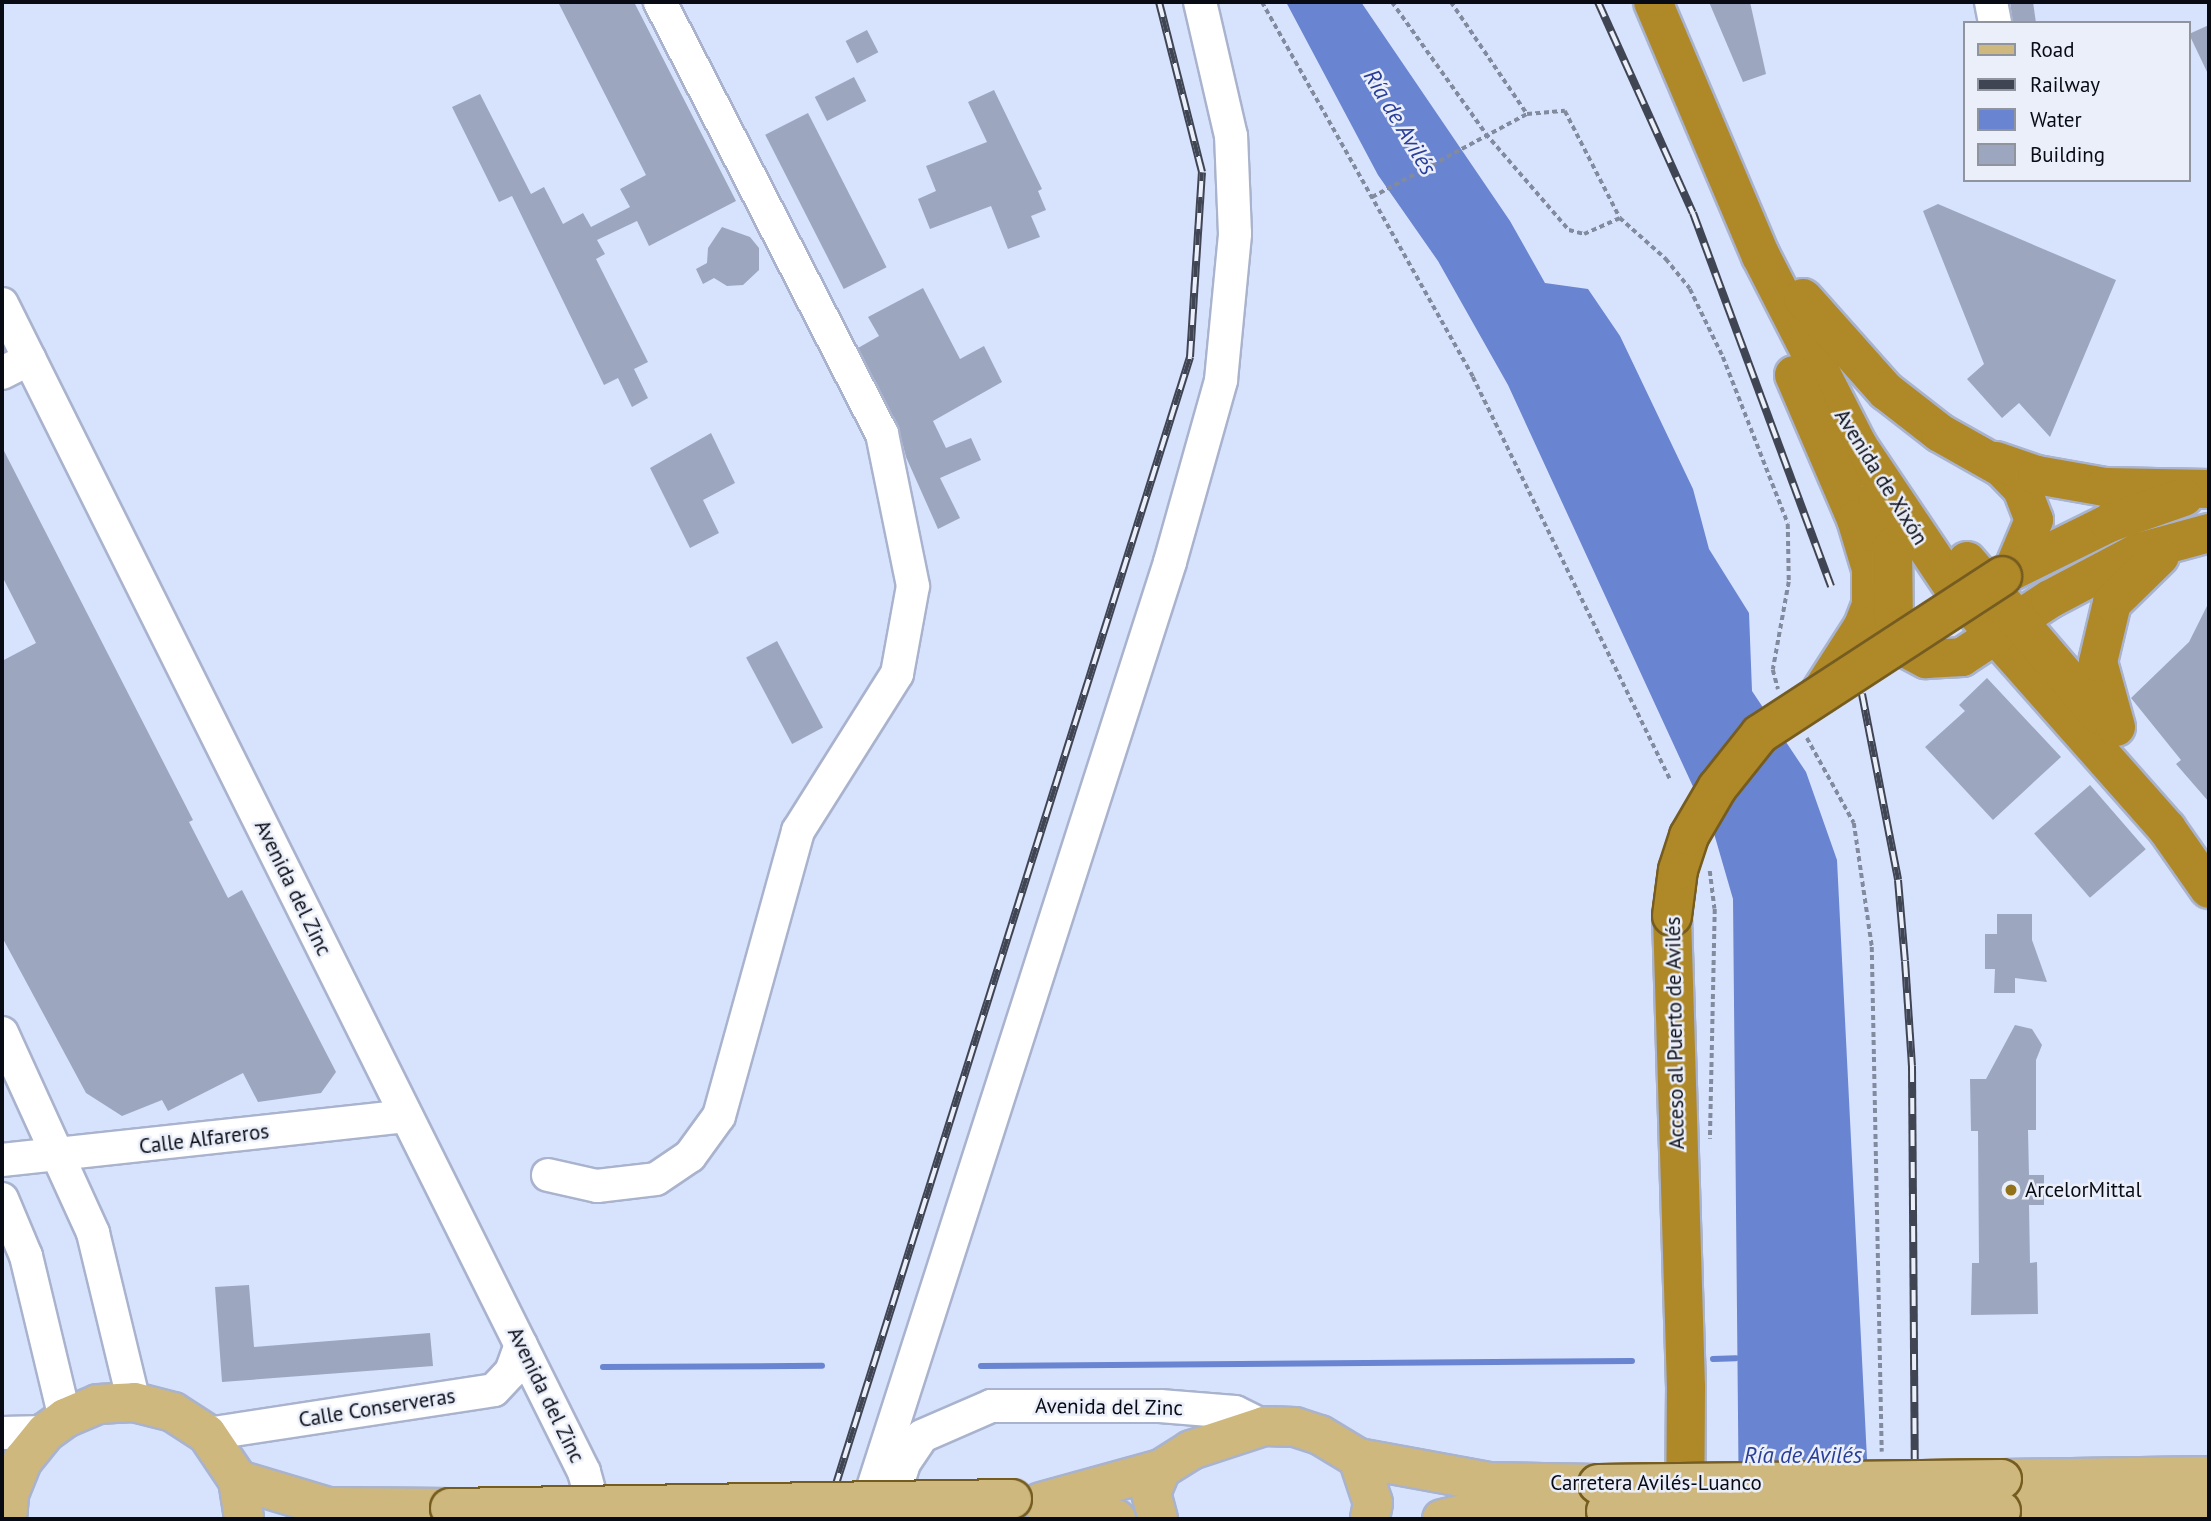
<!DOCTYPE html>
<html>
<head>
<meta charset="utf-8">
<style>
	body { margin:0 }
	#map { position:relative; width:2211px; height:1521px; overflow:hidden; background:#d7e2fd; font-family:"PT Sans",sans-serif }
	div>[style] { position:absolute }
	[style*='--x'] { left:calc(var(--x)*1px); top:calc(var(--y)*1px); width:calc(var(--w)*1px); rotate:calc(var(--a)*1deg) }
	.water>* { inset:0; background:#6984d0 }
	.stream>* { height:6px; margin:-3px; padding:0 3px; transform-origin:3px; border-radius:3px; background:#6984d0 }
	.building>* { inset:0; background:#9ca6bf; transform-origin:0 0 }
	.path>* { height:3.5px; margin-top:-1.75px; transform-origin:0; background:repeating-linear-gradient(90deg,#828a9d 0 5px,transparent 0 8.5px) }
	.roads { filter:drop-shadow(2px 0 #a9b3cd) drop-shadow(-2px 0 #a9b3cd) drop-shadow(0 2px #a9b3cd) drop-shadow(0 -2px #a9b3cd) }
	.minor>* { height:32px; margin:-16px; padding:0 16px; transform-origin:16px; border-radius:16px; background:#fff }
	.major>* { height:38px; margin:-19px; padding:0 19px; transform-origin:19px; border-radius:19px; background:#cfb87d }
	.highway>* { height:38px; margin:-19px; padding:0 19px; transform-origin:19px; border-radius:19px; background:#af8827 }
	.rail>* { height:8px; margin-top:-4px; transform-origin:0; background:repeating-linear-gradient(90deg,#ebeffa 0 16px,#404553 0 32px); box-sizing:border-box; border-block:2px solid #404553 }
	.bridges { filter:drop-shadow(2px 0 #755c20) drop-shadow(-2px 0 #755c20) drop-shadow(0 2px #755c20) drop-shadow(0 -2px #755c20) }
	.major-bridge>* { height:38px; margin:-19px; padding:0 19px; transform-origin:19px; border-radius:19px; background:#cfb87d }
	.highway-bridge>* { height:38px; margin:-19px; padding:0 19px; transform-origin:19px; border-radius:19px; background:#af8827 }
	.dots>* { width:19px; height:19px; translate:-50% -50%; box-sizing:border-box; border:4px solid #ebeffa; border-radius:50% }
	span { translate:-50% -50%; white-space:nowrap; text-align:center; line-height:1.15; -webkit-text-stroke:5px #ebeffa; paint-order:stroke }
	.street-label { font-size:21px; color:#080b14 }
	.poi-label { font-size:21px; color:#080b14 }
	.left { translate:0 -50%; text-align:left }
	.water-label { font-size:23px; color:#283e99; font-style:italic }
	.frame { position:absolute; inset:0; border:4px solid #080b14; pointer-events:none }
	.legend { position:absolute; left:1963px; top:21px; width:228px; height:161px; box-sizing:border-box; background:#ebeffa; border:2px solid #90949e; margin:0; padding:9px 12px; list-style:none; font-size:21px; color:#080b14 }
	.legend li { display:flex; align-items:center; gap:14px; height:35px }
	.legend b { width:35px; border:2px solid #90949e }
</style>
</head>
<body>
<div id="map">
	<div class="water">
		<i style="clip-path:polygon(1286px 2px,1361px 2px,1510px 221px,1545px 283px,1588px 289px,1620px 336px,1693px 489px,1709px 549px,1749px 613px,1752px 691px,1806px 772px,1837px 860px,1870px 1519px,1739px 1519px,1733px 899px,1713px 830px,1508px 385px,1438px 261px,1378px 175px)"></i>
	</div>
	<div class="stream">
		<i style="--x:1713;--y:1359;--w:23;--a:-2"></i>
		<i style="--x:981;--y:1366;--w:651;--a:-0.44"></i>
		<i style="--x:603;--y:1367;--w:219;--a:-0.3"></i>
	</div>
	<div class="building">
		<i style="clip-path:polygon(558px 2px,634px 2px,736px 201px,649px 246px,637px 221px,597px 240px,605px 254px,596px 259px,648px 362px,634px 369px,648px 398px,632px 407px,618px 378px,604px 385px,512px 196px,499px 202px,452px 107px,480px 94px,531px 194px,544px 187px,563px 224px,583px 213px,591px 227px,630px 207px,620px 189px,646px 175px)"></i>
		<i style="clip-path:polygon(1709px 2px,1750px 2px,1766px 74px,1743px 82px)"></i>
		<i style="clip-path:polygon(2010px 2px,2033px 2px,2036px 23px,2013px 23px)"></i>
		<i style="clip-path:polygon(2209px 25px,2209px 76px,2189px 34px)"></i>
		<i style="left:867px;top:30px;width:25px;height:24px;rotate:63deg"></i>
		<i style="left:854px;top:77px;width:27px;height:44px;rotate:63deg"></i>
		<i style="clip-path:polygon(994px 90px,1042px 189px,1038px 191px,1046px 210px,1031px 216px,1040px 237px,1008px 249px,991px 206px,930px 229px,918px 199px,936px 191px,926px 166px,987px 142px,968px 102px)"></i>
		<i style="left:808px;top:113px;width:173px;height:48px;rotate:63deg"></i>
		<i style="clip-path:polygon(1938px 204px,2116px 280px,2050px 437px,2019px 403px,2002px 418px,1967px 379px,1984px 364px,1923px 211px)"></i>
		<i style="clip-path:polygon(722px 227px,750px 237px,759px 248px,759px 270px,743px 285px,727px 286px,714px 278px,703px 284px,696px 269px,707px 263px,708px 248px)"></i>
		<i style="clip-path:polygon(923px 288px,960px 359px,984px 346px,1002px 382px,933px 421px,946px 448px,971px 438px,981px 460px,940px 478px,960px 518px,938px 529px,906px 457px,898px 426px,858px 348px,879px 336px,868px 317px)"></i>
		<i style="clip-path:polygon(711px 433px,735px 483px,703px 500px,719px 533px,690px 548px,650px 468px)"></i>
		<i style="clip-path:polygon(2px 447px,193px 820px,189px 822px,228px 898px,242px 890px,336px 1072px,321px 1093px,258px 1102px,243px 1073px,168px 1111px,162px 1100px,122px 1116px,86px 1093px,2px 937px,2px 661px,36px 643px,2px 576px)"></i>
		<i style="clip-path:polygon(2209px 602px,2209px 802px,2176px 764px,2181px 760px,2131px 698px,2189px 642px)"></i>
		<i style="left:777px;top:641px;width:98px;height:35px;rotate:62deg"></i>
		<i style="clip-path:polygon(1987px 678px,2061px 757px,1993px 820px,1925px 747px,1965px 711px,1959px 705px)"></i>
		<i style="left:2090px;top:785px;width:85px;height:74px;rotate:49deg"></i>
		<i style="clip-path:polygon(1997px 914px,2032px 914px,2032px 940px,2047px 982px,2015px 978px,2015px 993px,1994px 993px,1995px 969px,1985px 969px,1985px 934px,1997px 934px)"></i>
		<i style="clip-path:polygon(2015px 1025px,2032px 1029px,2042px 1045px,2036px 1060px,2036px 1130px,2028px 1130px,2029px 1175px,2044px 1175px,2044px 1205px,2029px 1205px,2030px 1263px,2037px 1262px,2038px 1314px,1971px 1315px,1972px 1263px,1979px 1263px,1978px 1131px,1971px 1131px,1970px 1079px,1986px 1079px)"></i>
		<i style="clip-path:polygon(249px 1285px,254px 1347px,430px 1333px,433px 1366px,222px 1382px,215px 1287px)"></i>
	</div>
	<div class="path">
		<i style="--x:1262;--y:2;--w:430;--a:60.6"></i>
		<i style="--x:1473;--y:377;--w:450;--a:63.9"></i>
		<i style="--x:1392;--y:2;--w:162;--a:54.5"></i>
		<i style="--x:1486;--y:134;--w:127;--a:49.2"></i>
		<i style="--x:1569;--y:230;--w:16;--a:15"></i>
		<i style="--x:1584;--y:234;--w:39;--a:-24"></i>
		<i style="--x:1620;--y:218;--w:62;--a:41.7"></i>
		<i style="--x:1666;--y:259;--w:38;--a:51"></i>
		<i style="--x:1690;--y:289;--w:76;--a:64.1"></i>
		<i style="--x:1723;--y:357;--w:179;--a:68.7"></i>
		<i style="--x:1788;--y:524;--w:58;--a:89"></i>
		<i style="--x:1789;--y:582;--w:89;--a:100.3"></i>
		<i style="--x:1773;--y:670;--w:20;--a:75"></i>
		<i style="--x:1451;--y:2;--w:135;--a:55.8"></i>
		<i style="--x:1527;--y:114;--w:38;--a:-5"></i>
		<i style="--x:1565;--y:111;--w:120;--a:62.8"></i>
		<i style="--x:1372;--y:197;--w:176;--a:-28.2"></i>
		<i style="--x:1807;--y:738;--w:97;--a:61.1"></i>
		<i style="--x:1854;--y:823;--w:125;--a:81.7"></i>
		<i style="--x:1872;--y:947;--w:505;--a:88.87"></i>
		<i style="--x:1710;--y:871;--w:38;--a:83"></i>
		<i style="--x:1715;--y:909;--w:230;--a:91.2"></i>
	</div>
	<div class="roads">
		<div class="minor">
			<i style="--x:1991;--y:2;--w:21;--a:79"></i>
			<i style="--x:2;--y:304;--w:1305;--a:63.51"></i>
			<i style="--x:584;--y:1472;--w:49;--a:74.5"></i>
			<i style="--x:2;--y:373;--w:31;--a:-27"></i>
			<i style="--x:2;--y:1033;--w:220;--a:65.5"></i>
			<i style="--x:93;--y:1233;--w:174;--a:76.4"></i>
			<i style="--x:2;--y:1160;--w:406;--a:-6.2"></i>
			<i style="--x:548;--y:1175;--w:50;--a:12.7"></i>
			<i style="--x:597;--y:1186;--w:59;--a:-6.8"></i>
			<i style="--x:656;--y:1179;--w:41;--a:-34.1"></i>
			<i style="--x:690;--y:1156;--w:49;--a:-54.1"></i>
			<i style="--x:719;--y:1116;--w:296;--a:-74.5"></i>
			<i style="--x:798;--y:831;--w:186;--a:-57.8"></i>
			<i style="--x:897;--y:674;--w:89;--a:-79.7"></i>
			<i style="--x:913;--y:586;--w:155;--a:-101.5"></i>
			<i style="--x:882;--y:434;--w:486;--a:-117.2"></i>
			<i style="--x:2;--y:1199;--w:62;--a:67.2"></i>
			<i style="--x:26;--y:1256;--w:167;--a:76.5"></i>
			<i style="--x:2;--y:1433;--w:44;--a:-1.3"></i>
			<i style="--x:207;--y:1434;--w:290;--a:-8.7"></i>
			<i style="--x:494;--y:1390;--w:25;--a:-47"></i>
			<i style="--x:511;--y:1372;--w:29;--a:-70"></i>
			<i style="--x:863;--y:1519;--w:1005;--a:-72.21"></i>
			<i style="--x:1170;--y:562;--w:189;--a:-74.3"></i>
			<i style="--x:1221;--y:380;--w:147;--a:-84.5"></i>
			<i style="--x:1235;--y:234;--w:98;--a:-92.3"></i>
			<i style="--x:1231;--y:136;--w:138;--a:-103"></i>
			<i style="--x:887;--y:1519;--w:59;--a:-73.1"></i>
			<i style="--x:904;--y:1463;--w:32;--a:-56"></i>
			<i style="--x:922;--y:1436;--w:75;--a:-23.5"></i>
			<i style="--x:991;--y:1406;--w:169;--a:0"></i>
			<i style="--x:1160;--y:1406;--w:75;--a:4.6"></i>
			<i style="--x:1235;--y:1412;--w:32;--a:26"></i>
		</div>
		<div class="major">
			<i style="--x:1358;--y:1458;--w:133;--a:10.4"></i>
			<i style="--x:1489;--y:1482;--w:109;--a:1.1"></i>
			<i style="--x:2002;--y:1479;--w:207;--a:-0.8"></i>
			<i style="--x:238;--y:1480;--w:94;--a:16.7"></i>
			<i style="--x:328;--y:1507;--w:122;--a:0.5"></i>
			<i style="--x:1041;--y:1502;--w:124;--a:-15.4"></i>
			<i style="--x:1047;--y:1503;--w:71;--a:13.1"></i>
			<i style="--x:2001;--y:1511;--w:208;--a:0.3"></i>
			<i style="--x:7;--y:1519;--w:25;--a:-85"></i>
			<i style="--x:9;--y:1494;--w:37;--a:-68"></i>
			<i style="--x:23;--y:1460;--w:36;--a:-51"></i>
			<i style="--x:46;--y:1432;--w:24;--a:-36"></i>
			<i style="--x:65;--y:1418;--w:36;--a:-23"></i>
			<i style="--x:98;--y:1404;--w:36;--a:-3"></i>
			<i style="--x:134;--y:1402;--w:40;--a:14.4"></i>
			<i style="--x:173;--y:1412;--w:40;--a:32.9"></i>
			<i style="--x:207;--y:1434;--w:55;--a:56"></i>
			<i style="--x:238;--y:1480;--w:39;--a:81"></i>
			<i style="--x:1158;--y:1519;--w:27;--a:-105"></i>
			<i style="--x:1151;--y:1493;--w:26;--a:-67"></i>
			<i style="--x:1161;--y:1469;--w:36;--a:-32"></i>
			<i style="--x:1191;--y:1450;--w:77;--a:-18.2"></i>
			<i style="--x:1264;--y:1426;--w:31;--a:2"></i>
			<i style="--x:1295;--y:1427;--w:26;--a:18"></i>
			<i style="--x:1320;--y:1435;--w:44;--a:31.2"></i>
			<i style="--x:1358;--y:1458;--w:47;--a:71.6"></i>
			<i style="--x:1373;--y:1503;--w:16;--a:101"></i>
			<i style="--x:1442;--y:1519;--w:31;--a:-13"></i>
			<i style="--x:1472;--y:1512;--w:134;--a:-0.4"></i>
		</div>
		<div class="highway">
			<i style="--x:1653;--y:2;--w:276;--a:67"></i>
			<i style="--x:1761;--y:256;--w:211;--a:62.9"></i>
			<i style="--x:1857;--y:444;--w:172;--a:56.1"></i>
			<i style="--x:1953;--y:587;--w:323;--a:48.5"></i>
			<i style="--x:2167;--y:829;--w:73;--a:55"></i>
			<i style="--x:1803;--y:298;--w:125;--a:48.3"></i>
			<i style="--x:1886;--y:391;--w:68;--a:37.9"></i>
			<i style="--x:1940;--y:433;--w:71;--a:29.4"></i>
			<i style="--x:2002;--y:468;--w:29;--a:46"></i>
			<i style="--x:2022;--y:489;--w:33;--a:69"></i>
			<i style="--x:2034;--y:520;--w:54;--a:112.8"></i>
			<i style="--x:1794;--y:375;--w:157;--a:66.7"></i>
			<i style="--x:1856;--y:519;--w:52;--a:73.3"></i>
			<i style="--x:1871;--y:569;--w:36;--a:90"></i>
			<i style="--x:1871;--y:605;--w:22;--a:111"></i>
			<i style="--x:1863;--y:626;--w:80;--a:122.7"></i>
			<i style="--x:1996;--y:461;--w:43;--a:18.9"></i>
			<i style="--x:2037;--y:475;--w:69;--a:10"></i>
			<i style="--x:2105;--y:487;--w:104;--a:1.1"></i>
			<i style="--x:1878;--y:498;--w:50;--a:72.6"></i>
			<i style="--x:1893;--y:546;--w:81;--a:89.3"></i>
			<i style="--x:1894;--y:627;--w:24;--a:62"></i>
			<i style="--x:1905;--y:648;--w:24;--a:28"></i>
			<i style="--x:1926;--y:659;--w:36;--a:-3"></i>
			<i style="--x:1962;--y:657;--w:105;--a:-33.4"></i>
			<i style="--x:2050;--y:599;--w:101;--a:-27.8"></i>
			<i style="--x:2139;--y:552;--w:73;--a:-15.2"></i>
			<i style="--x:1967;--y:561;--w:203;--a:49.4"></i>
			<i style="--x:2008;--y:573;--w:113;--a:-26.3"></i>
			<i style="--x:2109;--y:523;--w:79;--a:-19.1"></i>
			<i style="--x:2116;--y:727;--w:67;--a:-105.5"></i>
			<i style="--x:2098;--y:662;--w:61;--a:-76.7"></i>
			<i style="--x:2112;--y:603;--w:67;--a:-44.4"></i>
			<i style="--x:1672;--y:916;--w:471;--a:88.3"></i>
			<i style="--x:1686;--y:1387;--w:129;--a:90.4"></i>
		</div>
	</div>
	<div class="rail">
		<i style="--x:1598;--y:2;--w:231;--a:65.8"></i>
		<i style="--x:1693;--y:213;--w:398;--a:69.7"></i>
		<i style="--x:1862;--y:694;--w:189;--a:79"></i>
		<i style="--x:1898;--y:880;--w:81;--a:85.1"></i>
		<i style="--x:1905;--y:961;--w:105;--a:86.2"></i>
		<i style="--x:1912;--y:1066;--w:453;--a:89.6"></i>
		<i style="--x:825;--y:1519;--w:1218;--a:-72.56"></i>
		<i style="--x:1190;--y:357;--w:185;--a:-86.3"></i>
		<i style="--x:1202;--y:172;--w:175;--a:-104.2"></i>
	</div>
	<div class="bridges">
		<div class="major-bridge">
			<i style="--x:1598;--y:1484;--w:404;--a:-0.7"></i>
			<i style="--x:450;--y:1508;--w:562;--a:-0.92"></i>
			<i style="--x:1606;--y:1511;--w:395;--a:0"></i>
		</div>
		<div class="highway-bridge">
			<i style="--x:1672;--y:916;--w:46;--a:-82.6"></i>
			<i style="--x:1678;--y:870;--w:36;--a:-72"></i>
			<i style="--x:1689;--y:836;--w:56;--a:-59.7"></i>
			<i style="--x:1717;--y:788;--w:69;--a:-51.5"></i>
			<i style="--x:1760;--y:734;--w:289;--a:-33.1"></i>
		</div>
	</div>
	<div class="dots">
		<i style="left:2011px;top:1190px;background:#937119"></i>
	</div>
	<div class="street-label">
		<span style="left:1881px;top:477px;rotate:58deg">Avenida de Xixón</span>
		<span style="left:293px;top:888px;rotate:64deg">Avenida del Zinc</span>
		<span style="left:1675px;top:1033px;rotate:-91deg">Acceso al Puerto de Avilés</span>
		<span style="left:204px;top:1139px;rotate:-7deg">Calle Alfareros</span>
		<span style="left:546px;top:1395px;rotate:64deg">Avenida del Zinc</span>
		<span style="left:1109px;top:1407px;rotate:1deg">Avenida del Zinc</span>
		<span style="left:377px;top:1408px;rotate:-9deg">Calle Conserveras</span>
		<span style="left:1656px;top:1483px">Carretera Avilés-Luanco</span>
	</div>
	<div class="poi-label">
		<span class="left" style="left:2025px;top:1190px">ArcelorMittal</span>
	</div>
	<div class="water-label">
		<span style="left:1400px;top:122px;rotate:59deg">Ría de Avilés</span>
		<span style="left:1803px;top:1455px">Ría de Avilés</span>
	</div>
	<div class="frame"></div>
	<ul class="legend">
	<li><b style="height:9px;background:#cfb87d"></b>Road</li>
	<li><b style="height:9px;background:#404553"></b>Railway</li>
	<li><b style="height:19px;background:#6984d0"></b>Water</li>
	<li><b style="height:19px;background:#9ca6bf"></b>Building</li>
	</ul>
</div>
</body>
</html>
